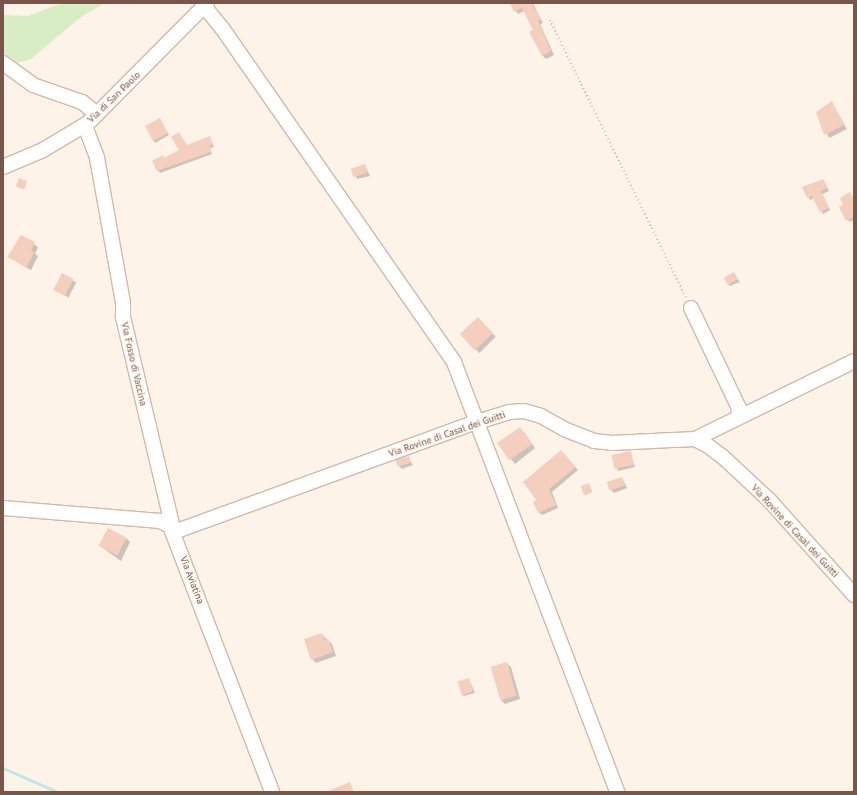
<!DOCTYPE html>
<html>
<head>
<meta charset="utf-8">
<style>
	body { margin:0 }
	#map { position:relative; width:857px; height:795px; overflow:hidden; background:#fef3e8; font-family:"PT Sans",sans-serif }
	div>[style] { position:absolute }
	[style*='--x'] { left:calc(var(--x)*1px); top:calc(var(--y)*1px); width:calc(var(--w)*1px); rotate:calc(var(--a)*1deg) }
	.green>* { inset:0; background:#d9edc5 }
	.shadow>* { inset:0; background:#0003; transform-origin:0 0 }
	.stream>* { height:3px; margin:-1.5px; padding:0 1.5px; transform-origin:1.5px; border-radius:1.5px; background:#bbe7e9 }
	.building>* { inset:0; background:#f5cfbe; transform-origin:0 0 }
	.path>* { height:1.5px; margin-top:-0.75px; transform-origin:0; background:repeating-linear-gradient(90deg,#dbb1a0 0 1px,transparent 0 4px) }
	.roads { filter:drop-shadow(1px 0 #d1b9ac) drop-shadow(-1px 0 #d1b9ac) drop-shadow(0 1px #d1b9ac) drop-shadow(0 -1px #d1b9ac) }
	.minor>* { height:14px; margin:-7px; padding:0 7px; transform-origin:7px; border-radius:7px; background:#fff }
	span { translate:-50% -50%; white-space:nowrap; text-align:center; line-height:1.15; -webkit-text-stroke:3px #fff8f0; paint-order:stroke }
	.street-label { font-size:10px; color:#7a564a }
	.frame { position:absolute; inset:0; border:4px solid #7a564a; pointer-events:none }
</style>
</head>
<body>
<div id="map">
	<div class="green">
		<i style="clip-path:polygon(62px 3px,105px 3px,81px 17px,31px 59px,18px 63px,3px 53px,3px 15px,28px 16px)"></i>
	</div>
	<div class="shadow">
		<i style="clip-path:polygon(511px 3px,533px 3px,543px 23px,540px 24px,554px 55px,546px 59px,543px 56px,530px 33px,534px 30px,524px 11px,518px 14px)"></i>
		<i style="clip-path:polygon(832px 103px,847px 129px,829px 138px,817px 113px)"></i>
		<i style="clip-path:polygon(160px 119px,169px 135px,155px 143px,153px 140px)"></i>
		<i style="clip-path:polygon(210px 138px,214px 147px,210px 148px,212px 154px,160px 173px,158px 170px,163px 157px,165px 159px)"></i>
		<i style="clip-path:polygon(365px 165px,370px 176px,357px 179px,353px 169px)"></i>
		<i style="clip-path:polygon(823px 180px,829px 191px,822px 194px,830px 210px,823px 214px,814px 198px,810px 200px,803px 187px)"></i>
		<i style="clip-path:polygon(850px 194px,854px 199px,854px 220px,849px 222px,845px 205px)"></i>
		<i style="clip-path:polygon(22px 236px,38px 247px,35px 254px,38px 256px,31px 270px,8px 257px)"></i>
		<i style="clip-path:polygon(734px 273px,740px 282px,730px 286px,728px 284px)"></i>
		<i style="left:62px;top:275px;width:16px;height:17px;rotate:27deg"></i>
		<i style="left:478px;top:319px;width:25px;height:23px;rotate:45deg"></i>
		<i style="clip-path:polygon(524px 432px,535px 448px,515px 464px,499px 444px)"></i>
		<i style="clip-path:polygon(630px 452px,635px 467px,618px 471px,612px 455px)"></i>
		<i style="clip-path:polygon(564px 454px,578px 470px,552px 492px,558px 508px,542px 515px,539px 512px,538px 501px)"></i>
		<i style="clip-path:polygon(408px 457px,413px 465px,402px 469px,399px 466px)"></i>
		<i style="clip-path:polygon(622px 478px,627px 488px,614px 493px,611px 490px)"></i>
		<i style="clip-path:polygon(589px 484px,592px 492px,585px 495px,584px 494px)"></i>
		<i style="clip-path:polygon(126px 538px,130px 542px,121px 561px,100px 546px)"></i>
		<i style="clip-path:polygon(321px 634px,332px 644px,336px 656px,316px 663px,312px 659px)"></i>
		<i style="clip-path:polygon(507px 664px,511px 667px,520px 699px,505px 704px,501px 700px)"></i>
		<i style="clip-path:polygon(469px 679px,475px 693px,464px 696px,461px 694px)"></i>
	</div>
	<div class="stream">
		<i style="--x:3;--y:768;--w:60;--a:23.6"></i>
	</div>
	<div class="building">
		<i style="clip-path:polygon(510px 3px,532px 3px,541px 19px,538px 21px,551px 51px,542px 56px,529px 32px,533px 30px,522px 8px,514px 12px)"></i>
		<i style="clip-path:polygon(832px 101px,844px 125px,824px 135px,816px 112px)"></i>
		<i style="left:160px;top:118px;width:17px;height:17px;rotate:62deg"></i>
		<i style="clip-path:polygon(179px 132px,187px 145px,210px 136px,213px 144px,209px 146px,211px 152px,157px 171px,152px 161px,163px 155px,164px 158px,179px 150px,171px 137px)"></i>
		<i style="left:365px;top:164px;width:9px;height:15px;rotate:72deg"></i>
		<i style="left:19px;top:178px;width:9px;height:9px;rotate:21deg"></i>
		<i style="clip-path:polygon(823px 179px,828px 188px,821px 191px,829px 208px,820px 212px,812px 196px,807px 198px,802px 187px)"></i>
		<i style="clip-path:polygon(850px 192px,854px 200px,854px 217px,846px 221px,839px 207px,843px 205px,840px 198px)"></i>
		<i style="clip-path:polygon(21px 235px,35px 242px,31px 250px,34px 252px,27px 267px,7px 257px)"></i>
		<i style="left:734px;top:272px;width:8px;height:12px;rotate:60deg"></i>
		<i style="left:62px;top:273px;width:13px;height:19px;rotate:27deg"></i>
		<i style="left:478px;top:317px;width:22px;height:25px;rotate:47deg"></i>
		<i style="left:520px;top:427px;width:21px;height:28px;rotate:55deg"></i>
		<i style="clip-path:polygon(561px 450px,576px 467px,549px 489px,556px 505px,538px 513px,533px 502px,536px 500px,523px 482px)"></i>
		<i style="left:631px;top:451px;width:14px;height:20px;rotate:78deg"></i>
		<i style="left:409px;top:456px;width:7px;height:14px;rotate:74deg"></i>
		<i style="left:622px;top:477px;width:9px;height:16px;rotate:72deg"></i>
		<i style="left:589px;top:483px;width:9px;height:9px;rotate:69deg"></i>
		<i style="left:108px;top:528px;width:21px;height:20px;rotate:28deg"></i>
		<i style="clip-path:polygon(322px 633px,324px 640px,328px 639px,333px 652px,311px 660px,304px 639px)"></i>
		<i style="left:507px;top:662px;width:35px;height:17px;rotate:74deg"></i>
		<i style="left:469px;top:678px;width:14px;height:12px;rotate:73deg"></i>
		<i style="clip-path:polygon(350px 782px,354px 792px,326px 792px)"></i>
	</div>
	<div class="path">
		<i style="--x:550;--y:20;--w:309;--a:63.9"></i>
	</div>
	<div class="roads">
		<div class="minor">
			<i style="--x:204;--y:6;--w:28;--a:51"></i>
			<i style="--x:222;--y:28;--w:407;--a:55.2"></i>
			<i style="--x:454;--y:362;--w:460;--a:69.2"></i>
			<i style="--x:3;--y:63;--w:37;--a:36"></i>
			<i style="--x:33;--y:85;--w:52;--a:19.1"></i>
			<i style="--x:82;--y:102;--w:19;--a:39"></i>
			<i style="--x:85;--y:126;--w:34;--a:69"></i>
			<i style="--x:97;--y:158;--w:147;--a:79.8"></i>
			<i style="--x:123;--y:303;--w:14;--a:90"></i>
			<i style="--x:123;--y:317;--w:221;--a:76.7"></i>
			<i style="--x:3;--y:167;--w:43;--a:-23"></i>
			<i style="--x:43;--y:150;--w:52;--a:-31"></i>
			<i style="--x:88;--y:123;--w:169;--a:-45.2"></i>
			<i style="--x:691;--y:308;--w:111;--a:64.4"></i>
			<i style="--x:739;--y:408;--w:10;--a:96"></i>
			<i style="--x:695;--y:439;--w:177;--a:-26.1"></i>
			<i style="--x:3;--y:508;--w:158;--a:4.7"></i>
			<i style="--x:160;--y:521;--w:11;--a:27"></i>
			<i style="--x:170;--y:526;--w:285;--a:69"></i>
			<i style="--x:174;--y:532;--w:322;--a:-20"></i>
			<i style="--x:477;--y:422;--w:34;--a:-17"></i>
			<i style="--x:509;--y:412;--w:15;--a:-4"></i>
			<i style="--x:524;--y:411;--w:18;--a:16"></i>
			<i style="--x:541;--y:416;--w:29;--a:29"></i>
			<i style="--x:566;--y:430;--w:30;--a:21"></i>
			<i style="--x:594;--y:441;--w:18;--a:6"></i>
			<i style="--x:612;--y:443;--w:83;--a:-2.8"></i>
			<i style="--x:695;--y:439;--w:13;--a:27"></i>
			<i style="--x:707;--y:445;--w:20;--a:37"></i>
			<i style="--x:723;--y:457;--w:64;--a:43.1"></i>
			<i style="--x:770;--y:501;--w:126;--a:48.2"></i>
		</div>
	</div>
	<div class="street-label">
		<span style="left:114px;top:97px;rotate:-44deg">Via di San Paolo</span>
		<span style="left:134px;top:364px;rotate:77deg">Via Fosso di Vaccina</span>
		<span style="left:447px;top:434px;rotate:-19deg">Via Rovine di Casal dei Guitti</span>
		<span style="left:795px;top:531px;rotate:47deg">Via Rovine di Casal dei Guitti</span>
		<span style="left:192px;top:580px;rotate:69deg">Via Aviatina</span>
	</div>
	<div class="frame"></div>
</div>
</body>
</html>
